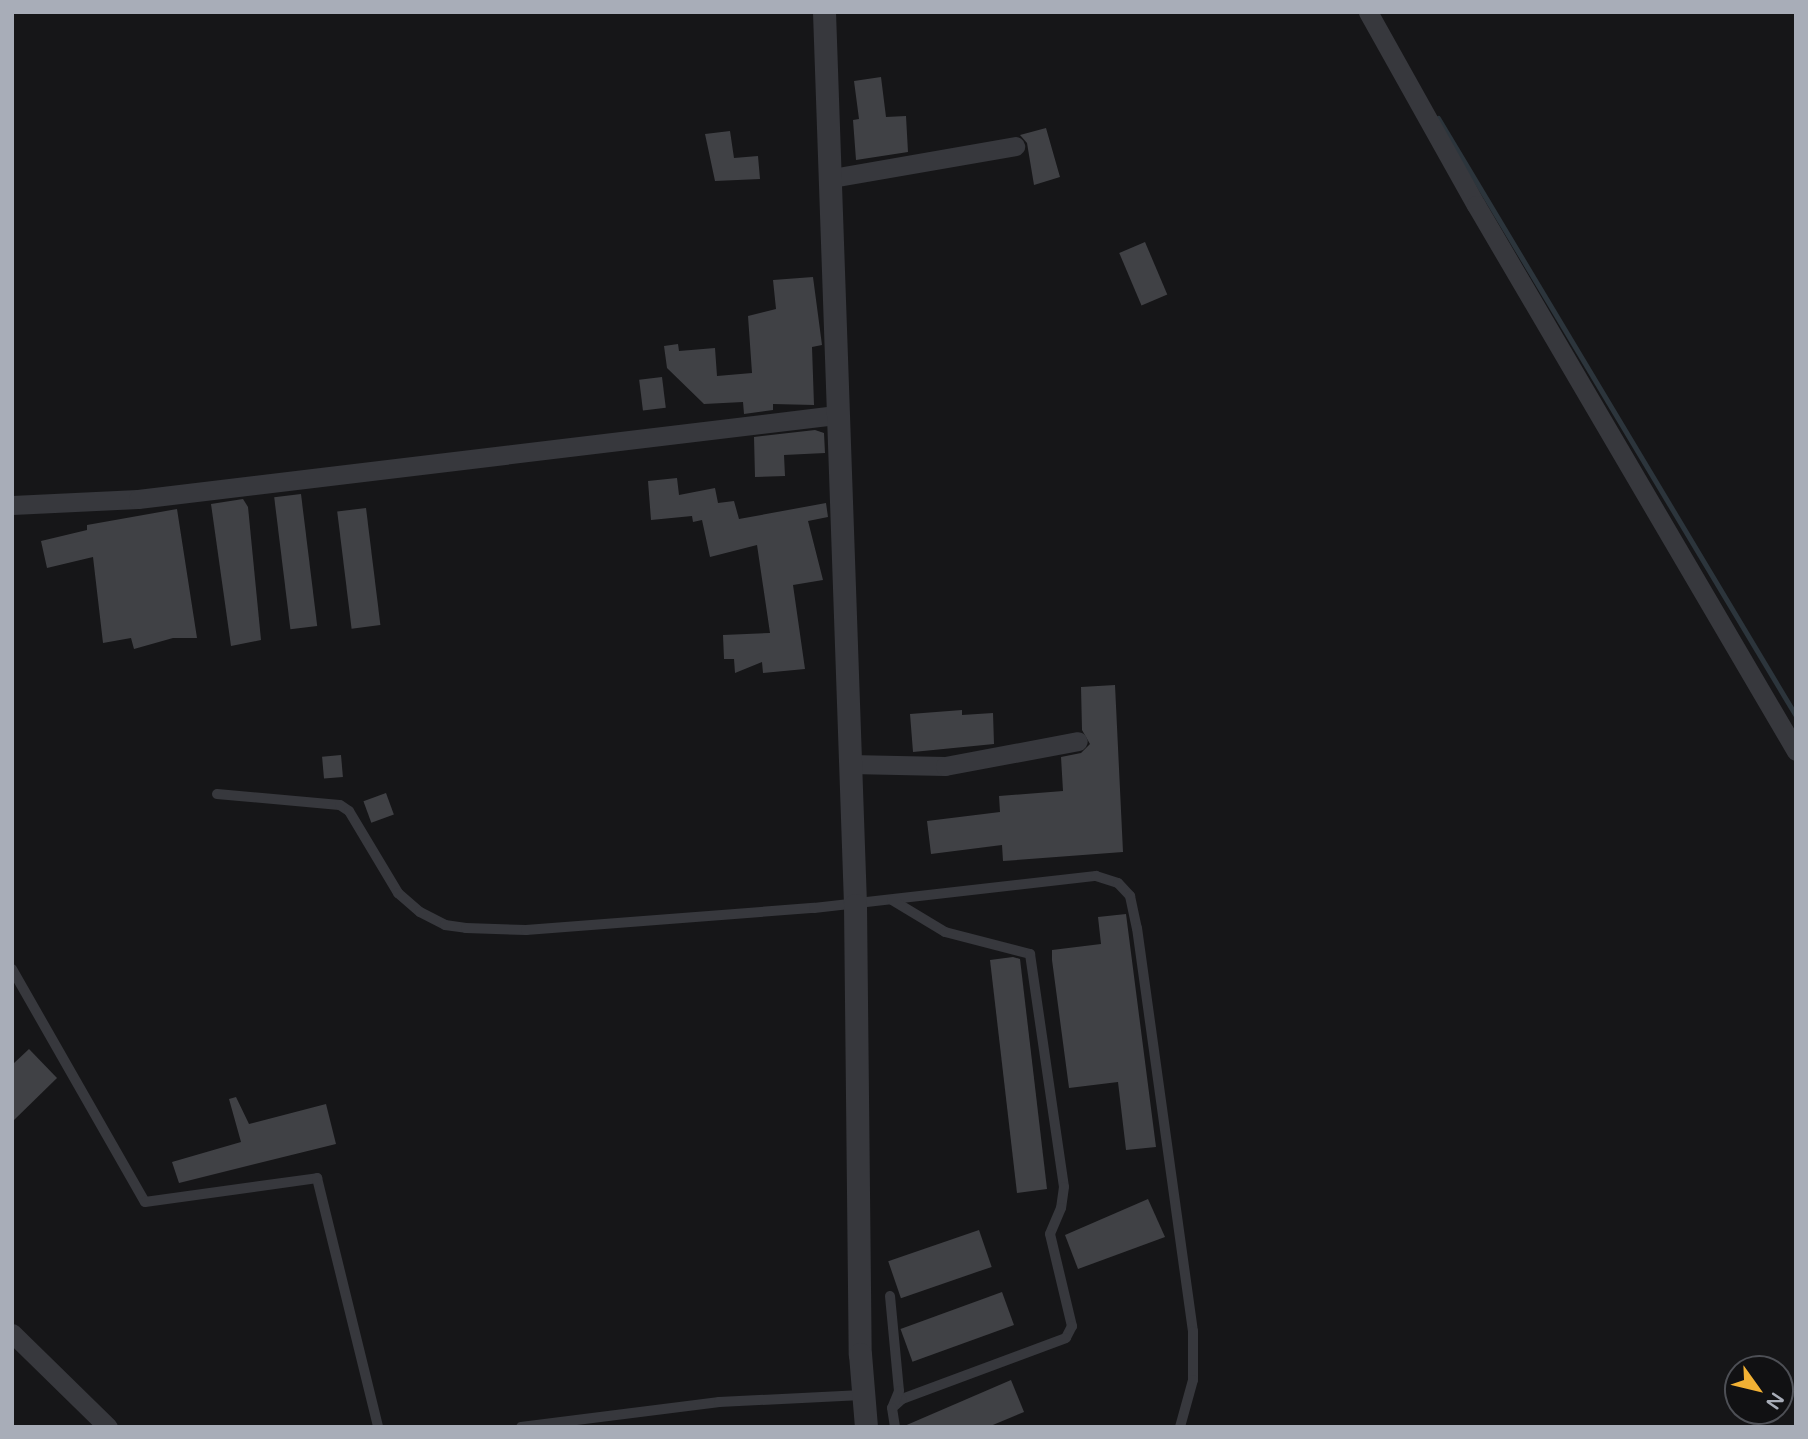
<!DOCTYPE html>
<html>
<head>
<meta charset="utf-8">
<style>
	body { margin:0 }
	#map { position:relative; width:1808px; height:1439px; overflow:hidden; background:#161618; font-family:"Varela Round",sans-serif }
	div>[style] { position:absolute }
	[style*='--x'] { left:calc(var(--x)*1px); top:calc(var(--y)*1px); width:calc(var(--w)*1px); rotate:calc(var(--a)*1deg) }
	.stream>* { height:5px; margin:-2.5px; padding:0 2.5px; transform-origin:2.5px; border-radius:2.5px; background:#2c353c }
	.building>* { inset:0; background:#404145; transform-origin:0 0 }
	.service>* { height:10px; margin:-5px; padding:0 5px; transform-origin:5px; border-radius:5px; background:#37383d }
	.minor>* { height:19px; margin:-9.5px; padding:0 9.5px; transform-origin:9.5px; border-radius:9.5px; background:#37383d }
	.tertiary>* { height:23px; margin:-11.5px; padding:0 11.5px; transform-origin:11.5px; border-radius:11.5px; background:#37383d }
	span { translate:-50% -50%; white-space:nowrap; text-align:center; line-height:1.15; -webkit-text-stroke:5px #111113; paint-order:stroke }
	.frame { position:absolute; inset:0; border:14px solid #a8adb8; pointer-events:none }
	.north { position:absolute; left:1724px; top:1355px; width:70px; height:70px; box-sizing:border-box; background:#111113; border:2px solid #4d4f55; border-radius:50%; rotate:124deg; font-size:19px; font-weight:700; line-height:28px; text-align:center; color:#a8adb8 }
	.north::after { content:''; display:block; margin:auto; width:24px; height:32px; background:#f2b134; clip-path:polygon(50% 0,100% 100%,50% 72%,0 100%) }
</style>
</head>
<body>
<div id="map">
	<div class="stream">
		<i style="--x:1438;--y:118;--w:697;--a:59.09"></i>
	</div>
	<div class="building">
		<i style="clip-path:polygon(881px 77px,886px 117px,906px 116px,908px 152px,856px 160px,853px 120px,859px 119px,854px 81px)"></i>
		<i style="clip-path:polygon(1046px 128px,1060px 177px,1034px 185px,1027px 143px,1020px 135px)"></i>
		<i style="clip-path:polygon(730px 131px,734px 158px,758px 156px,760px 179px,715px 181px,705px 134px)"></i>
		<i style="left:1145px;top:242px;width:57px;height:28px;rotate:67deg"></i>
		<i style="clip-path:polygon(813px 277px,822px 345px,812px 347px,814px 405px,773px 404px,773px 410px,744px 414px,743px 402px,704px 404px,667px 368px,664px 346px,678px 344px,679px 351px,715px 348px,717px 376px,752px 373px,748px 316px,776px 309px,773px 280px)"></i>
		<i style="left:662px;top:377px;width:31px;height:23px;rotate:83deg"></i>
		<i style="clip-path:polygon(815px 430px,824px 433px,825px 453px,784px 455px,785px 476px,755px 477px,754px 437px)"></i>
		<i style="clip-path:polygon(677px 478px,679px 495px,715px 488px,718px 503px,734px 501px,739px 519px,826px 503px,828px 517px,808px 521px,823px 580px,793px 585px,805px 669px,763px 673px,762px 662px,735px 673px,734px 659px,724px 659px,723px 635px,770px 633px,757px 545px,710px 557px,702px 520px,693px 522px,692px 516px,651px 520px,648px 481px)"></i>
		<i style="left:301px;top:494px;width:133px;height:27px;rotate:83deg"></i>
		<i style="clip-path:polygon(243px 499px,248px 507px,261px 640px,231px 646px,211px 504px)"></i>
		<i style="left:366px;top:508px;width:118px;height:29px;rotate:83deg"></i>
		<i style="clip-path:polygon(177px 509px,197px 638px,173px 638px,134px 649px,131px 638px,103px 643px,93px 557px,47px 568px,41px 541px,87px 530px,87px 525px)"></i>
		<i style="clip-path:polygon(1115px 685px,1123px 852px,1003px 861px,1002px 845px,931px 854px,927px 821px,1000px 812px,999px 796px,1063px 791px,1061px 757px,1081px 753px,1090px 744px,1082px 730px,1081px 687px)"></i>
		<i style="clip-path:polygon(962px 710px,962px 715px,993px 713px,994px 744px,913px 752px,910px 714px)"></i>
		<i style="left:341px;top:755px;width:22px;height:19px;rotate:85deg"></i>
		<i style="left:386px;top:793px;width:23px;height:24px;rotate:70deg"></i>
		<i style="clip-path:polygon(1126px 914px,1156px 1147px,1126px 1150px,1118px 1082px,1069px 1088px,1052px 960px,1052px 950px,1101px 944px,1098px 917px)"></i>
		<i style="clip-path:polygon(1013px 957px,1020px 959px,1047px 1189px,1017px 1193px,990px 960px)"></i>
		<i style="clip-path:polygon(29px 1049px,57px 1078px,12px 1122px,12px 1065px)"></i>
		<i style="clip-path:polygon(236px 1097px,249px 1124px,326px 1104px,336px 1144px,179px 1183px,172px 1162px,241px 1142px,229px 1099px)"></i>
		<i style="clip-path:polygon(1148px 1199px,1165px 1237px,1078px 1269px,1065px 1235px)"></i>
		<i style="left:979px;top:1230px;width:39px;height:96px;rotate:71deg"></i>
		<i style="left:1002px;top:1292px;width:35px;height:108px;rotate:70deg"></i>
		<i style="clip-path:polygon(1011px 1380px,1024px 1412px,988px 1427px,902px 1427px)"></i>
	</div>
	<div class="service">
		<i style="--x:217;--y:794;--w:123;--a:5.1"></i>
		<i style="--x:340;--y:805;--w:11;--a:34"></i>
		<i style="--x:349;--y:811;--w:96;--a:59.1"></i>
		<i style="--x:398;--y:893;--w:29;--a:41"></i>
		<i style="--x:420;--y:912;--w:28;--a:27"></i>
		<i style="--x:445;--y:925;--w:21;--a:8"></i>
		<i style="--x:466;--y:928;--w:60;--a:1.9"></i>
		<i style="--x:526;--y:930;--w:289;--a:-4.4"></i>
		<i style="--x:814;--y:908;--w:284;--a:-6.5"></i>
		<i style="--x:1096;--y:876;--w:23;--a:18"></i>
		<i style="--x:1118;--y:883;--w:18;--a:47"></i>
		<i style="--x:1130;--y:896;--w:33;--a:78"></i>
		<i style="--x:1137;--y:928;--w:407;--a:82.1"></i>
		<i style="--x:1193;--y:1331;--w:49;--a:90"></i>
		<i style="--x:1193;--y:1380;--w:49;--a:105.5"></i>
		<i style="--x:892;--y:900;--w:62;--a:31.1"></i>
		<i style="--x:945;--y:932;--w:88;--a:14.5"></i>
		<i style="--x:1030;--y:954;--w:235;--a:81.7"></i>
		<i style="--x:1064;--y:1187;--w:21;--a:98"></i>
		<i style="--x:1061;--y:1208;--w:28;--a:113"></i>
		<i style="--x:1050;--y:1234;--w:95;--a:76.6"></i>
		<i style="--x:1072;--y:1326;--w:13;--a:117"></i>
		<i style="--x:1066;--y:1338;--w:175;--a:159.6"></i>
		<i style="--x:902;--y:1399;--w:13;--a:138"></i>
		<i style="--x:12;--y:969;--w:268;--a:60.3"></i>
		<i style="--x:145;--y:1202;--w:174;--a:-7.9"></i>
		<i style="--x:317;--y:1178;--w:256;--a:76.2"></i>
		<i style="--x:890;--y:1296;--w:95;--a:84.6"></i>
		<i style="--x:899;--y:1391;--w:18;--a:112"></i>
		<i style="--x:892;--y:1408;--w:19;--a:81"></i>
		<i style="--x:521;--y:1427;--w:200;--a:-7.2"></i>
		<i style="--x:719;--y:1402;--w:143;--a:-2.8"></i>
	</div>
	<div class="minor">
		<i style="--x:1368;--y:12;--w:221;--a:60.8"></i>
		<i style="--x:1476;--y:205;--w:633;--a:59.63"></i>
		<i style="--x:832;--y:178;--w:186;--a:-9.9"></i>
		<i style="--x:12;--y:505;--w:126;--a:-2.7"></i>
		<i style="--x:138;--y:499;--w:703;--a:-6.86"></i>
		<i style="--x:850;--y:764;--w:95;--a:1.2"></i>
		<i style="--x:945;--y:766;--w:135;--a:-10.6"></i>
		<i style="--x:12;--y:1333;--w:134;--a:44.4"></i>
	</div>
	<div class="tertiary">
		<i style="--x:824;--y:12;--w:894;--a:88.01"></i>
		<i style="--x:855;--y:905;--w:449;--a:89.4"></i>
		<i style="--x:860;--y:1354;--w:73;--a:85.3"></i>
	</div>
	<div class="frame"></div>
	<div class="north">N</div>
</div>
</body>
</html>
